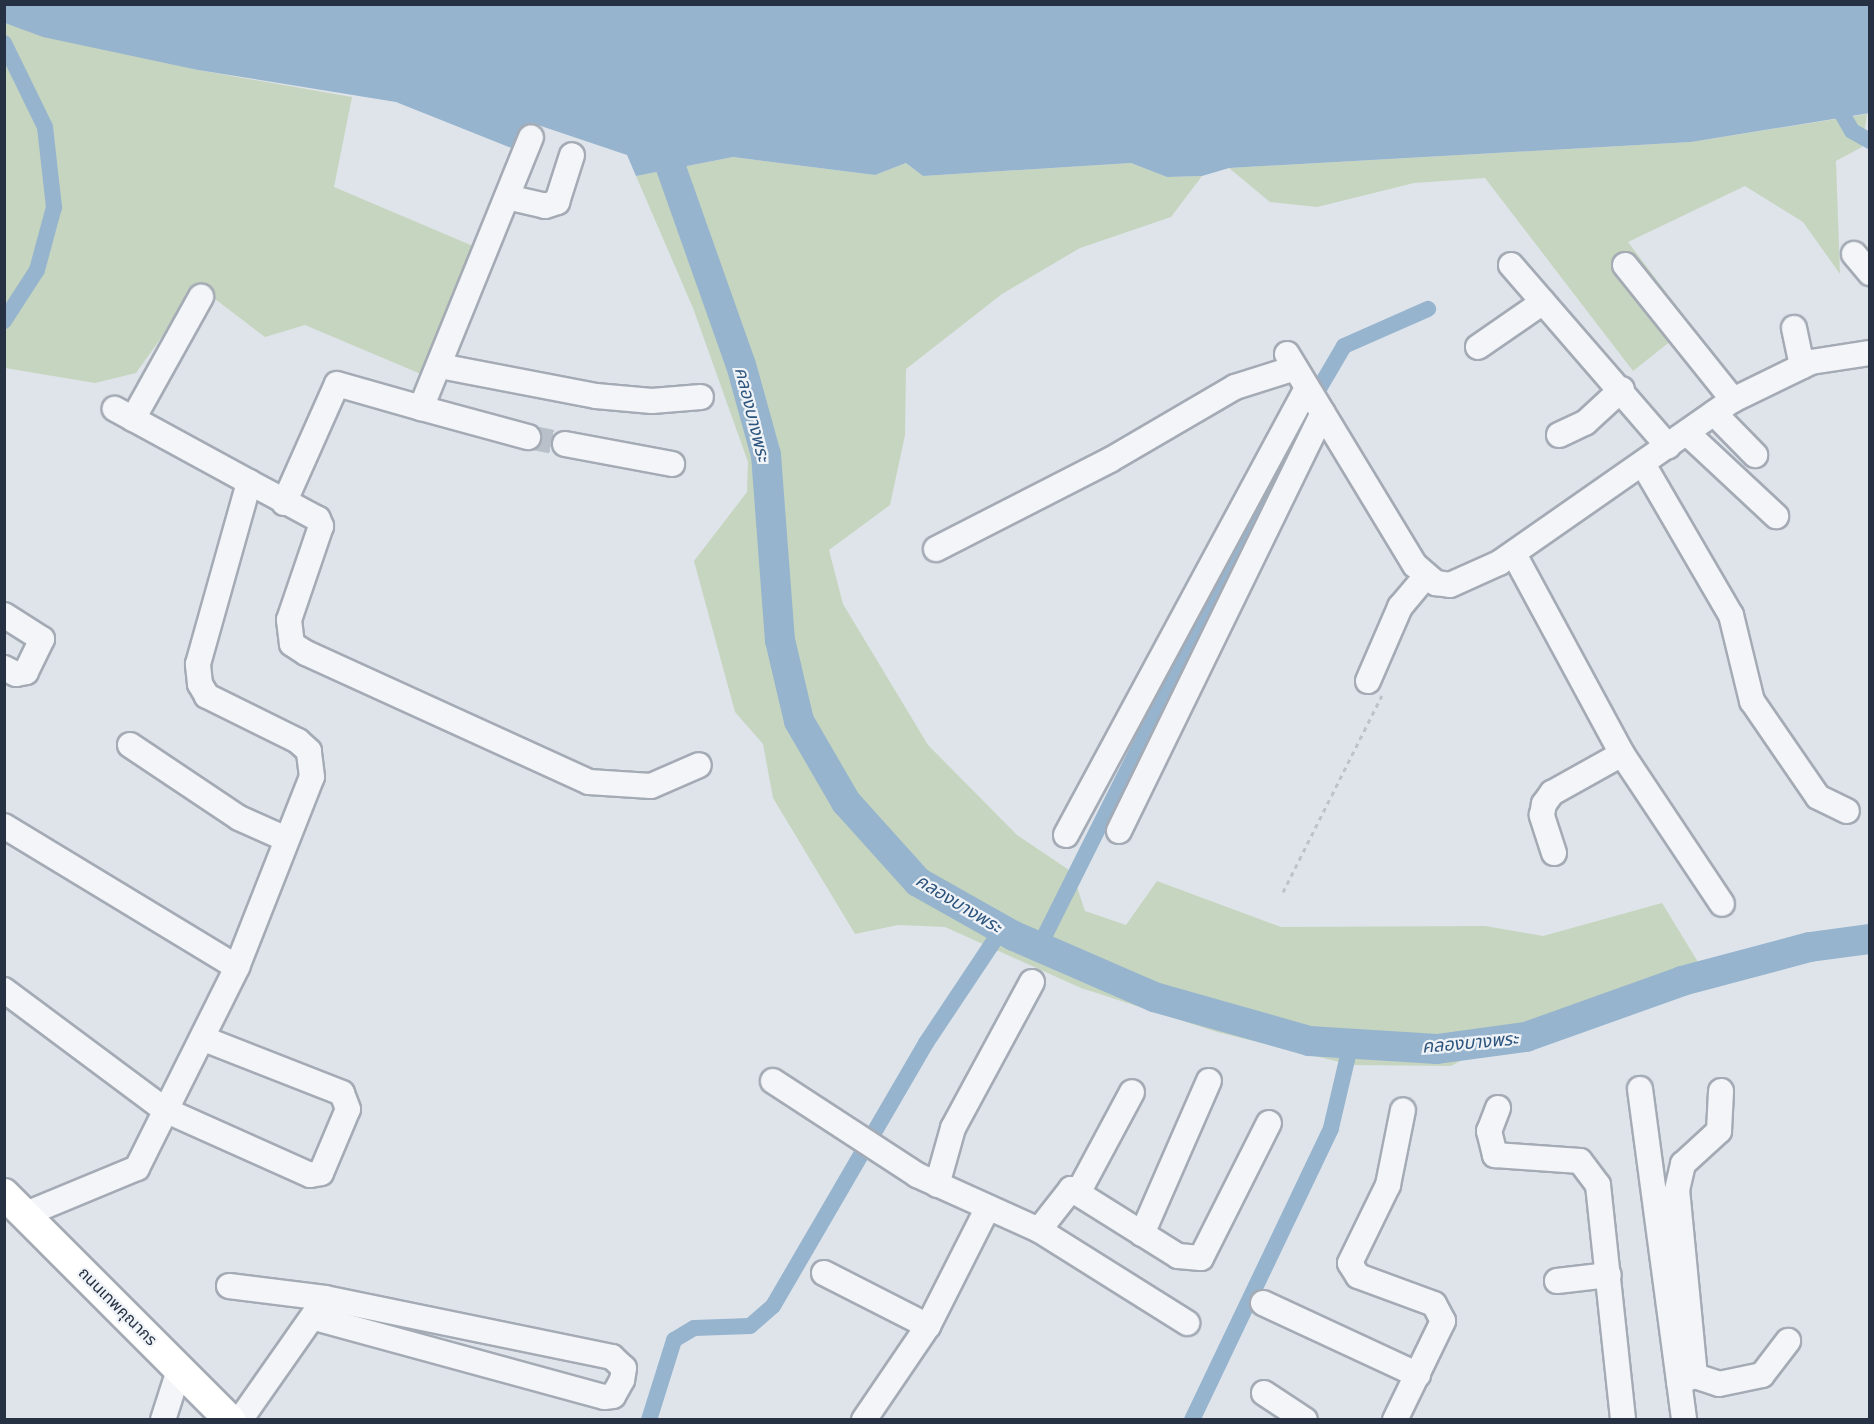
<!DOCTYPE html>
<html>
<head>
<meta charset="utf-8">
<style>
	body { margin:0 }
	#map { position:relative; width:1874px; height:1424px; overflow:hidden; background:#dfe4ea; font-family:Ubuntu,"Noto Sans Thai",sans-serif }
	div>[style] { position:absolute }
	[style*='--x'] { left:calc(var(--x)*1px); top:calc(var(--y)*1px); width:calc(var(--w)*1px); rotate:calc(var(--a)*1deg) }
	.green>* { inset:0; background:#c6d5bf }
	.water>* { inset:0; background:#96b4ce }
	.canal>* { height:16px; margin:-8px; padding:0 8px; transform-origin:8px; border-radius:8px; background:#96b4ce }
	.river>* { height:30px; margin:-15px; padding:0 15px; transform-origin:15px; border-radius:15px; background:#96b4ce }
	.minor-tunnel>* { height:24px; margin-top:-12px; transform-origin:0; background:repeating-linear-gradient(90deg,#bac0c9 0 24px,transparent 0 36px) }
	.path>* { height:3px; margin-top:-1.5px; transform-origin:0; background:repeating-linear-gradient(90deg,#bec2c9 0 4.5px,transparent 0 9px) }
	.roads { filter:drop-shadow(2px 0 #a4abb5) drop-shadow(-2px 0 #a4abb5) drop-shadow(0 2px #a4abb5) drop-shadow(0 -2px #a4abb5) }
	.minor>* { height:24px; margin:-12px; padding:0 12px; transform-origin:12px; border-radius:12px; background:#f3f5f8 }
	.major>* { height:30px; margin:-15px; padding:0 15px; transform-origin:15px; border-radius:15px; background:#fff }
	span { translate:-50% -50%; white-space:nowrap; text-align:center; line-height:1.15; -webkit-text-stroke:4.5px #eff3f7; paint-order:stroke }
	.street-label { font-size:16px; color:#263243 }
	.water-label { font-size:18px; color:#2c547c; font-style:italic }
	.frame { position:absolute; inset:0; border:6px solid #263243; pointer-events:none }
</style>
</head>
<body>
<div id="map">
	<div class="green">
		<i style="clip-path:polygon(4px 23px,198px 70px,352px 97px,334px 187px,473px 246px,428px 377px,305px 325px,265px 337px,198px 286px,136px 373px,95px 383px,5px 368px)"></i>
		<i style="clip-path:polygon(1867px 114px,1862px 147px,1836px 161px,1840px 274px,1803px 222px,1745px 186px,1628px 242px,1691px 325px,1633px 371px,1485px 178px,1414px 183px,1317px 207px,1270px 202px,1229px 168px,1691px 142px)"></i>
		<i style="clip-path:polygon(733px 157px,875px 175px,906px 163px,923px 176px,1131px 163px,1167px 177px,1202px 176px,1171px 217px,1080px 248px,1002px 294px,906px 369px,905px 435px,890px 505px,829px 550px,843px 604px,928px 745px,1017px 835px,1072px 872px,1085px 911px,1126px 925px,1157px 881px,1281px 927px,1485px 926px,1543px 936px,1662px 903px,1698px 962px,1515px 1031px,1451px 1066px,1352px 1065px,1217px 1032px,1081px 988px,945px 927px,898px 925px,855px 934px,773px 798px,763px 744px,735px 712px,694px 561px,747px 492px,748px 462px,693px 308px,636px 176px)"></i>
	</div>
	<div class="water">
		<i style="clip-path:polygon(5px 4px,1869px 4px,1870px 113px,1691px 142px,1229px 168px,1202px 176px,1167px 177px,1131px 163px,923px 176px,906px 163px,875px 175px,733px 157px,636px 176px,627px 155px,532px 123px,514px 149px,396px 102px,198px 70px,43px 37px,5px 23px)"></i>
	</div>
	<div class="canal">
		<i style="--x:4;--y:43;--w:93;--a:64"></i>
		<i style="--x:45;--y:127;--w:81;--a:83.6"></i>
		<i style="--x:54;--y:207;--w:65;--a:105.1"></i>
		<i style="--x:37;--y:270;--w:61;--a:122.9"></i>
		<i style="--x:1833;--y:98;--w:38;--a:60"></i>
		<i style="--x:1852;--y:131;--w:21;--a:29"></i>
		<i style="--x:1310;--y:404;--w:67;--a:-59.6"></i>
		<i style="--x:1344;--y:346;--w:92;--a:-23.8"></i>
		<i style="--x:1039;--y:947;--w:575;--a:-63.43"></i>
		<i style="--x:649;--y:1420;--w:84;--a:-72.6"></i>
		<i style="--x:674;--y:1340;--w:23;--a:-31"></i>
		<i style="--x:694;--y:1328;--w:56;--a:-2"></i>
		<i style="--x:750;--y:1326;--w:30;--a:-41"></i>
		<i style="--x:773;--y:1306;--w:304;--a:-59.8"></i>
		<i style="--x:926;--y:1043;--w:137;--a:-56.3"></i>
		<i style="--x:1192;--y:1420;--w:323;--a:-64.5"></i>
		<i style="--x:1331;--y:1128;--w:87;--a:-76.8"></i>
	</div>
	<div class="river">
		<i style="--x:658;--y:131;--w:248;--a:70.5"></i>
		<i style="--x:741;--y:365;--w:93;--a:74.5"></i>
		<i style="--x:766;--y:455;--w:186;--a:85.7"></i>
		<i style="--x:780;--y:640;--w:83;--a:76.8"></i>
		<i style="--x:799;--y:721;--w:94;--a:59.9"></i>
		<i style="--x:846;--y:802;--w:108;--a:48"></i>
		<i style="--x:918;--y:882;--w:110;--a:29.4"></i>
		<i style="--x:1014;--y:936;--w:153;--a:23.5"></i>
		<i style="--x:1154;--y:997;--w:161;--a:15.8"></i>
		<i style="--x:1309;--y:1041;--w:128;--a:3.6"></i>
		<i style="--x:1437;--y:1049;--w:90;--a:-7.7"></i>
		<i style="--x:1526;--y:1037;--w:166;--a:-19.7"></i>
		<i style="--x:1682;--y:981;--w:132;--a:-14.9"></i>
		<i style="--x:1810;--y:947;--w:61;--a:-7.6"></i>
	</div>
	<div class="minor-tunnel">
		<i style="--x:528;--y:437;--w:38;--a:11"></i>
	</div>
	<div class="path">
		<i style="--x:1283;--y:892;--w:220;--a:-63.3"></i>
	</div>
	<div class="roads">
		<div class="minor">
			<i style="--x:507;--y:197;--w:39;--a:13"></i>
			<i style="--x:545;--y:206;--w:13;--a:-18"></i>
			<i style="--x:557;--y:202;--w:49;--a:-72.3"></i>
			<i style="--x:1854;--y:254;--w:25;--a:50"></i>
			<i style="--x:1511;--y:265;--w:240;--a:49.1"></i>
			<i style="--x:1625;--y:265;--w:173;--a:51.3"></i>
			<i style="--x:1794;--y:328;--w:39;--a:78"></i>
			<i style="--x:1478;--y:347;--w:79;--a:-34.7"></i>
			<i style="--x:1287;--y:354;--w:247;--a:58.8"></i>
			<i style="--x:1415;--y:565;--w:28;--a:41"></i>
			<i style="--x:1436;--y:583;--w:14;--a:8"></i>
			<i style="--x:1450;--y:585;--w:54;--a:-24.2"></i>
			<i style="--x:1499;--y:563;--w:285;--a:-34.9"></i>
			<i style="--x:1733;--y:400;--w:87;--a:-26"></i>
			<i style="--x:1811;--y:362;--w:60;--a:-8.7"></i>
			<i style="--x:440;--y:366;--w:159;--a:10.9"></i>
			<i style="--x:596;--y:396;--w:56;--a:5.1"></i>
			<i style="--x:652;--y:401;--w:49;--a:-4.7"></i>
			<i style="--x:421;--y:408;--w:111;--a:15.2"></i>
			<i style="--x:1714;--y:413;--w:59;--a:45.7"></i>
			<i style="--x:133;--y:419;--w:140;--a:-60.9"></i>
			<i style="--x:1687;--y:433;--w:122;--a:43"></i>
			<i style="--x:1559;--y:435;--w:29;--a:-25"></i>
			<i style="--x:1585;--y:423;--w:50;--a:-42.6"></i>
			<i style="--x:565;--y:444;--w:109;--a:10.6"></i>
			<i style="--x:1643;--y:464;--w:175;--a:59.8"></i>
			<i style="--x:1731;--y:615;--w:89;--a:76.3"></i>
			<i style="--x:1752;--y:701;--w:116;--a:55.5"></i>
			<i style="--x:1818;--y:797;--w:32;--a:26"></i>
			<i style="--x:249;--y:482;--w:78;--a:28.2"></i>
			<i style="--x:318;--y:519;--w:8;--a:67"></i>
			<i style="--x:321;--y:526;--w:99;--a:108.8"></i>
			<i style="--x:289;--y:620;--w:24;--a:83"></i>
			<i style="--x:292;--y:644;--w:17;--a:33"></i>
			<i style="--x:306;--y:653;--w:311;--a:24.5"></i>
			<i style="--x:589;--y:782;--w:62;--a:3.7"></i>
			<i style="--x:651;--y:786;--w:52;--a:-23.6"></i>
			<i style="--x:284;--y:503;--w:130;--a:-66"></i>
			<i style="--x:337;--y:384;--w:87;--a:15.9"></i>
			<i style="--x:421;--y:408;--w:292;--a:-67.9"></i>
			<i style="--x:936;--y:549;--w:195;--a:-27.1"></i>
			<i style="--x:1110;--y:460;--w:145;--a:-30.3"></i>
			<i style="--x:1235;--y:387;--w:63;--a:-17.6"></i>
			<i style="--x:1514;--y:554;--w:227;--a:61.6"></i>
			<i style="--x:1622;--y:754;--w:180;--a:56.3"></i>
			<i style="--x:4;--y:615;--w:45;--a:32.3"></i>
			<i style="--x:42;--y:639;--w:37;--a:116"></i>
			<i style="--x:26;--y:672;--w:10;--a:169"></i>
			<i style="--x:16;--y:674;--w:13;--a:-153"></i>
			<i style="--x:1368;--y:681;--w:81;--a:-66.6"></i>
			<i style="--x:1400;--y:607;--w:40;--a:-50"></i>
			<i style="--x:130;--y:745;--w:131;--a:33.8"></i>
			<i style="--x:239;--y:818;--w:51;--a:24.1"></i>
			<i style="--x:4;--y:826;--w:272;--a:31.2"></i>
			<i style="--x:1119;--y:831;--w:465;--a:-64"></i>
			<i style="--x:1066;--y:835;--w:508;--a:-61.67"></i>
			<i style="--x:1554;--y:853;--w:40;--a:-108"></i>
			<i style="--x:1542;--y:815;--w:11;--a:-80"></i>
			<i style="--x:1544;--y:804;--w:14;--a:-54"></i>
			<i style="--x:1552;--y:793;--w:80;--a:-29.1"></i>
			<i style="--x:4;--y:990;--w:201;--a:36.7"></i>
			<i style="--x:165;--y:1110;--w:159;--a:24.1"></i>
			<i style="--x:310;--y:1175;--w:11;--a:-10"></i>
			<i style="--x:321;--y:1173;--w:69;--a:-67.1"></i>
			<i style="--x:348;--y:1109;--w:17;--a:-111"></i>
			<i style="--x:342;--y:1093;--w:148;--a:-158.6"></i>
			<i style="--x:773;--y:1081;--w:172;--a:33.1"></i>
			<i style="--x:917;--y:1175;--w:134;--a:24.3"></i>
			<i style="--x:1039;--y:1230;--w:175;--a:32.1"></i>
			<i style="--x:1640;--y:1089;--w:334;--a:82.4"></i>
			<i style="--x:1498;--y:1108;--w:25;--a:111"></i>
			<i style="--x:1489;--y:1131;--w:25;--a:76"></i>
			<i style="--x:1495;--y:1155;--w:85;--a:4"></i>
			<i style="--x:1580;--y:1161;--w:30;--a:53"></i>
			<i style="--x:1598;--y:1185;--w:236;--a:83.9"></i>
			<i style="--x:937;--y:1185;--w:59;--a:-74.3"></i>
			<i style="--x:953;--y:1128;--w:166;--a:-61.6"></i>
			<i style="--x:1079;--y:1191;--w:112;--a:-61.8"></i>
			<i style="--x:26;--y:1214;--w:120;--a:-22.5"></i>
			<i style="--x:137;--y:1168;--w:225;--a:-63.5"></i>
			<i style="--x:237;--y:967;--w:204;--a:-68.5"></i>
			<i style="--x:312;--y:777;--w:26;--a:-97"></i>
			<i style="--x:309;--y:751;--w:15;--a:-138"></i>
			<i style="--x:298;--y:741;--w:102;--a:-153.7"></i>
			<i style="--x:207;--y:696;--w:14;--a:-120"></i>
			<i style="--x:200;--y:684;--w:20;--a:-96"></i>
			<i style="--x:198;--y:664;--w:189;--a:-74.3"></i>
			<i style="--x:249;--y:482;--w:153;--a:-151.4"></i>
			<i style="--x:1039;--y:1230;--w:52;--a:-52"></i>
			<i style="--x:1071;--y:1189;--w:126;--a:32.1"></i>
			<i style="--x:1178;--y:1256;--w:23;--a:5"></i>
			<i style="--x:1201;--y:1258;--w:151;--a:-63.3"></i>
			<i style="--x:1142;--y:1234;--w:167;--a:-66.4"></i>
			<i style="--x:824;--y:1273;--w:117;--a:27"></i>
			<i style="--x:1557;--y:1281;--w:52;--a:-6.6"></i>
			<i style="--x:229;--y:1286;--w:97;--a:7.1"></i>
			<i style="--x:325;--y:1298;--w:293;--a:11.6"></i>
			<i style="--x:612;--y:1357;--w:16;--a:43"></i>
			<i style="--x:624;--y:1368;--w:12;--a:99"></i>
			<i style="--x:622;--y:1380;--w:18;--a:119"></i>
			<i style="--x:613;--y:1396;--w:9;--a:174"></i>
			<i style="--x:604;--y:1397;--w:300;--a:-164.7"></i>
			<i style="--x:1263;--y:1303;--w:171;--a:24.9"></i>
			<i style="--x:1695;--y:1376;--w:25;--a:18"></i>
			<i style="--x:1719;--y:1384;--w:44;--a:-11.8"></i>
			<i style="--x:1762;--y:1375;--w:43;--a:-52.6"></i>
			<i style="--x:1679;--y:1382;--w:17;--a:-21"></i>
			<i style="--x:1695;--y:1376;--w:187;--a:-95.5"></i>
			<i style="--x:1677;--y:1190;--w:27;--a:-77"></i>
			<i style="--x:1683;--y:1164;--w:49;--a:-42.5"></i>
			<i style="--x:1719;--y:1131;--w:40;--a:-87.1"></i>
			<i style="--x:1264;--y:1393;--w:49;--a:33.4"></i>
			<i style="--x:163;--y:1420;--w:56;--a:-72.2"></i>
			<i style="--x:240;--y:1420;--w:143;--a:-55"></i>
			<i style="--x:864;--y:1420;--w:114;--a:-55.8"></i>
			<i style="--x:928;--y:1326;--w:131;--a:-63.2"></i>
			<i style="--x:1395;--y:1420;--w:110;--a:-64.1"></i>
			<i style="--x:1443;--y:1321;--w:19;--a:-118"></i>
			<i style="--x:1434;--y:1304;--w:81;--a:-159.8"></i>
			<i style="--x:1358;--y:1276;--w:15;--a:-122"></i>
			<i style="--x:1350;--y:1263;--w:87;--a:-64"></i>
			<i style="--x:1388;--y:1185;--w:76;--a:-78.7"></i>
		</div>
		<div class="major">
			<i style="--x:4;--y:1194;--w:320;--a:45"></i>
		</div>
	</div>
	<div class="street-label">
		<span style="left:118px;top:1306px;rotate:45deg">ถนนเทพคุณากร</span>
	</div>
	<div class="water-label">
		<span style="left:753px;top:414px;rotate:76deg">คลองบางพระ</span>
		<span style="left:959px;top:903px;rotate:31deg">คลองบางพระ</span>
		<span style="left:1470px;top:1042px;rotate:-5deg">คลองบางพระ</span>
	</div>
	<div class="frame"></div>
</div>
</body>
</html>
